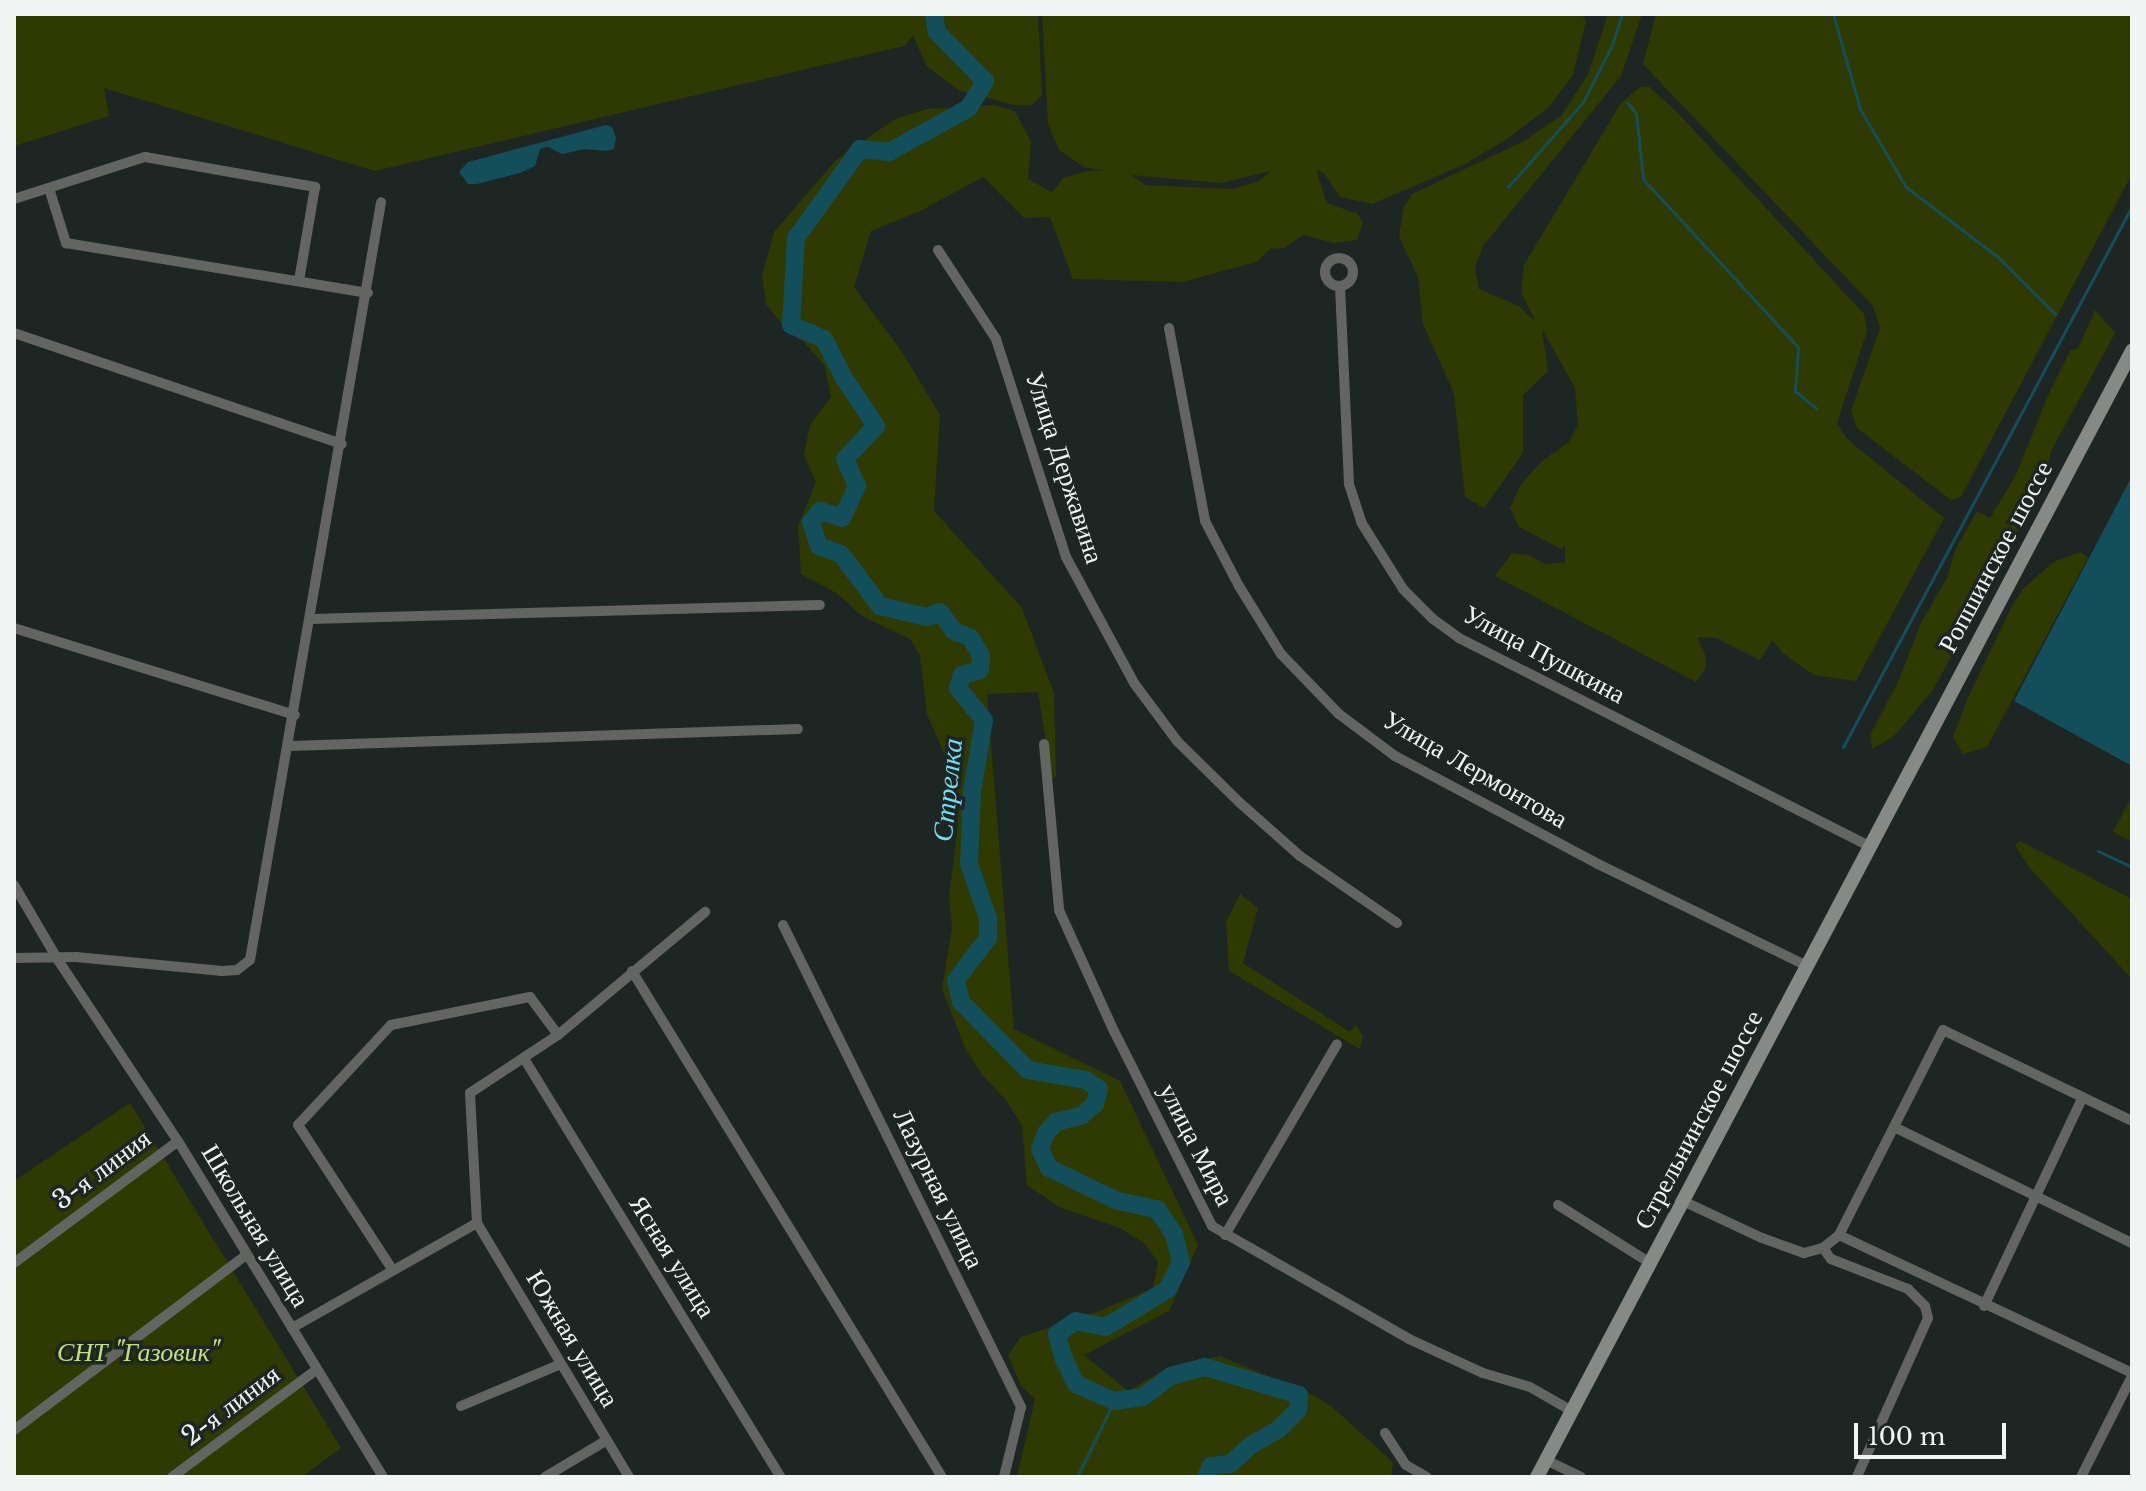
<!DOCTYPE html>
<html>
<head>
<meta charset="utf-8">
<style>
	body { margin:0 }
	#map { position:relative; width:2146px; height:1491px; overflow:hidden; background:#1e2623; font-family:"Libre Baskerville",serif }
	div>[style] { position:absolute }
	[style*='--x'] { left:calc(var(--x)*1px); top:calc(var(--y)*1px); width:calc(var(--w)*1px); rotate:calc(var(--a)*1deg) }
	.green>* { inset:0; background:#2e3a00 }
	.water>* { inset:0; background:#124f5a }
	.stream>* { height:3px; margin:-1.5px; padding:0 1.5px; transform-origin:1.5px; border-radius:1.5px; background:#124f5a }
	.river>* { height:18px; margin:-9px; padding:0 9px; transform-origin:9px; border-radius:9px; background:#124f5a }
	.minor>* { height:10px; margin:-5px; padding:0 5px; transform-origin:5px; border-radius:5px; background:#626562 }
	.minor>.ring { margin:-5px; padding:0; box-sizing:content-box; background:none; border:10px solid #626562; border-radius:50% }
	.secondary>* { height:14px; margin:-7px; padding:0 7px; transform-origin:7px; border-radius:7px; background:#868a86 }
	span { translate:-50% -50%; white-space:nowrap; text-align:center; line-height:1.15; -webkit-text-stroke:7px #1e2623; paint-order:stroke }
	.street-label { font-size:26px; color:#f0f5f3 }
	.park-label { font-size:26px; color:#c4e078; font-style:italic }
	.water-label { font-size:28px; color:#6fdff6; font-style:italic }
	.frame { position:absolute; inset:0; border:16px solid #f0f5f3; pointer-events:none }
	.scale { position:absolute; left:1854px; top:1423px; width:152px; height:36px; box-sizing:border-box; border:4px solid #f0f5f3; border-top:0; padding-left:10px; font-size:24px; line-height:28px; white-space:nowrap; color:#f0f5f3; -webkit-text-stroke:6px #1e2623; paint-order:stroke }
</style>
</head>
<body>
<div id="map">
	<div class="green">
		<i style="clip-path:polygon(14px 14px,1038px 14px,1042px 96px,1031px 105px,1014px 105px,958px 90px,927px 66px,913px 36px,904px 46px,375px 171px,104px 88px,109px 116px,14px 146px)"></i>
		<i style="clip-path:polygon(evenodd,1042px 14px,1581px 14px,1586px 21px,1573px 75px,1549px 107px,1504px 141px,1465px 164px,1372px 204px,1340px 197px,1324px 173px,1316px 170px,1327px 203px,1358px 214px,1363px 223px,1357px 240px,1334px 243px,1303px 235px,1284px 248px,1270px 249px,1256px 262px,1183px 282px,1073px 279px,1050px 217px,1024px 218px,983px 177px,920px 211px,871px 231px,854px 287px,902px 352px,940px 415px,934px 511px,1022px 608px,1054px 693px,1056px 776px,1052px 779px,1038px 692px,987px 694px,1014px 1029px,1120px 1081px,1198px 1245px,1169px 1311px,1084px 1355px,1128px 1391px,1171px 1366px,1220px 1356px,1315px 1396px,1331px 1406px,1393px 1462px,1391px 1477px,1017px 1477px,1035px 1399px,1021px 1386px,1008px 1355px,1021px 1337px,1099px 1311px,1153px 1288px,1158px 1262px,1144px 1243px,1120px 1228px,1059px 1207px,1027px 1185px,1022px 1126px,1007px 1101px,982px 1075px,965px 1048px,942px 989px,952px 928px,949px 896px,958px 824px,943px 751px,927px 714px,920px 655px,910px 639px,862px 616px,838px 594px,801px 574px,798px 526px,816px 482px,804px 455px,810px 425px,831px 397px,825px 366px,803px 341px,789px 333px,766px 304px,762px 276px,774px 232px,835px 161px,895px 119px,927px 109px,994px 105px,1015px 111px,1031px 142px,1028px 179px,1052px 192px,1063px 178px,1088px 171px,1105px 171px,1084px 167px,1059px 150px,1048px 124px,1042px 14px,1271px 171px,1259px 181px,1233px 189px,1146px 185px,1131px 175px,1221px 183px,1271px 171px)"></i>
		<i style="clip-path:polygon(1608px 14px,1642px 14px,1621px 76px,1483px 246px,1475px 267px,1479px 289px,1519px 306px,1536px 322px,1521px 293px,1524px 265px,1621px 103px,1640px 87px,1648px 86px,1677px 112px,1864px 314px,1867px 331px,1837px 423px,1847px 439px,1944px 518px,1856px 681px,1814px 675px,1784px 654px,1772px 640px,1760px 660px,1716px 638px,1697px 637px,1705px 654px,1706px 667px,1696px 682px,1495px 576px,1512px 553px,1528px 555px,1545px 564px,1565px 562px,1565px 545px,1561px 549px,1519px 527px,1510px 508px,1521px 484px,1541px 462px,1569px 442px,1578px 425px,1575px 388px,1542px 329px,1548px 371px,1523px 395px,1523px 453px,1484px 508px,1465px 497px,1454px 394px,1423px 324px,1418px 277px,1399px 237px,1403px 209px,1412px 194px,1524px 141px,1562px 115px,1588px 74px)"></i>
		<i style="clip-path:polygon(1656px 14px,2132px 14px,2132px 174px,1961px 497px,1951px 500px,1857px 428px,1851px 411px,1880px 328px,1873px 306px,1643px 64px)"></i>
		<i style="clip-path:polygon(2095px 310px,2115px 333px,2051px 451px,2046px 479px,1933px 690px,1894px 736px,1872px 749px,1870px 735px,1898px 682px,1921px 623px,1947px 578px,1955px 550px,1977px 511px,1990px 518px,2015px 477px,2050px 391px,2070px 351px,2078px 348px)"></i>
		<i style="clip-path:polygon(2081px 552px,2088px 558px,1987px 747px,1963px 754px,1953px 737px,1969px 695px,2012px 606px,2023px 589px,2053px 562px)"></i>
		<i style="clip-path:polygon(2132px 796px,2132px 842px,2113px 832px)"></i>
		<i style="clip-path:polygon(2020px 841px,2132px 899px,2132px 979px,2029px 867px,2015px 845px)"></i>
		<i style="clip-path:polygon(1240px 894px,1258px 908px,1243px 963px,1350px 1032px,1356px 1025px,1363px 1036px,1360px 1049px,1229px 971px,1226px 922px)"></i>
		<i style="clip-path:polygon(130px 1103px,341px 1448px,302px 1477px,14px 1477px,14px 1181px)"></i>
	</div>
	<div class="water">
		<i style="clip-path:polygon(606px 125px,612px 127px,616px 138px,614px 149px,606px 151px,585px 149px,562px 154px,548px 147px,540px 149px,535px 166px,520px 173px,477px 184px,468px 184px,459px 172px,468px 162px)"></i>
		<i style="clip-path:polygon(2132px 476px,2132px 766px,2014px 701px)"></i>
	</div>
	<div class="stream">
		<i style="--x:1833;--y:14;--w:99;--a:74.1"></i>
		<i style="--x:1860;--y:109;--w:91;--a:59.5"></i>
		<i style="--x:1906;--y:187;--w:116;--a:37.3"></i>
		<i style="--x:1998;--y:257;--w:81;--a:45"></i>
		<i style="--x:1627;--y:102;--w:14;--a:51"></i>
		<i style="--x:1636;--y:113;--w:66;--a:83.9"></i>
		<i style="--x:1643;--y:179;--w:229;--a:47.3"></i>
		<i style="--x:1798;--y:347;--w:44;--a:93.9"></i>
		<i style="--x:1795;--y:391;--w:28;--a:39"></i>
		<i style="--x:1508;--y:187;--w:113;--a:-48.6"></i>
		<i style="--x:1583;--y:102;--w:64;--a:-63"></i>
		<i style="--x:1612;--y:45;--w:33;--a:-72"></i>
		<i style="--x:1843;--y:747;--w:613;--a:-61.89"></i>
		<i style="--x:2098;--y:851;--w:38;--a:25"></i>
		<i style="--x:1077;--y:1477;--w:85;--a:-64"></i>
	</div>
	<div class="river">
		<i style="--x:934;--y:14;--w:18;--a:81"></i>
		<i style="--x:937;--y:32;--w:69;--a:45.6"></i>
		<i style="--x:985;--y:81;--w:31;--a:121"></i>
		<i style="--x:969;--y:108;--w:91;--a:151.2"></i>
		<i style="--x:889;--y:152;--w:29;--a:-174"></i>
		<i style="--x:860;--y:149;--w:110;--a:125.7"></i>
		<i style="--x:796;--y:238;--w:87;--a:93.3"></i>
		<i style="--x:791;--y:325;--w:36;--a:23"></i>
		<i style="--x:824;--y:339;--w:44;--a:62.9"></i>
		<i style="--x:844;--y:378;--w:58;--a:56.3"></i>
		<i style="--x:876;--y:426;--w:45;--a:133.2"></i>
		<i style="--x:845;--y:459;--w:30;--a:66"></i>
		<i style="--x:857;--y:486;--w:35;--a:115"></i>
		<i style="--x:842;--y:518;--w:23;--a:-162"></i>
		<i style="--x:820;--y:511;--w:14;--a:129"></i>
		<i style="--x:811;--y:522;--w:25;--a:72"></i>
		<i style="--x:819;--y:546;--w:23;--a:20"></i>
		<i style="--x:841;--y:554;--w:65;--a:53.1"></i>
		<i style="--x:880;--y:606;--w:48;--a:13.2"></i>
		<i style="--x:927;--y:617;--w:14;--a:-21"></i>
		<i style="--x:940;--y:612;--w:24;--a:54"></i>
		<i style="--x:954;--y:631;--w:18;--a:22"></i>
		<i style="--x:971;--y:638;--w:21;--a:61"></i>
		<i style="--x:981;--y:656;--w:14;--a:94"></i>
		<i style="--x:980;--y:670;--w:19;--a:164"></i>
		<i style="--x:962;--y:675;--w:14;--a:107"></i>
		<i style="--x:958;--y:688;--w:41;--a:50.9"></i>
		<i style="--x:984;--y:720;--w:73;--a:99.5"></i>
		<i style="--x:972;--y:792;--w:72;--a:92.4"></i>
		<i style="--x:969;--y:864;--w:57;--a:70.6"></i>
		<i style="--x:988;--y:918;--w:20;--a:90"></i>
		<i style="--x:988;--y:938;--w:53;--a:127.3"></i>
		<i style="--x:956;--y:980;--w:23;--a:77"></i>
		<i style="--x:961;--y:1002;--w:95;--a:45.4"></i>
		<i style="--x:1028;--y:1070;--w:59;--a:9.8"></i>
		<i style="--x:1086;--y:1080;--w:16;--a:35"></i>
		<i style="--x:1099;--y:1089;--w:16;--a:105"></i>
		<i style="--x:1095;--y:1104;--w:18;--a:139"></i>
		<i style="--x:1081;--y:1116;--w:26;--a:167"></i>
		<i style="--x:1056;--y:1122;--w:15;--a:132"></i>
		<i style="--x:1046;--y:1133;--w:17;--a:111"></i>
		<i style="--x:1040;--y:1149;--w:21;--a:65"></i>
		<i style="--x:1049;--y:1168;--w:76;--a:25.6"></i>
		<i style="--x:1118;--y:1201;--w:40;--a:12"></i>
		<i style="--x:1157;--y:1209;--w:30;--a:56"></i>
		<i style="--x:1174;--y:1234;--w:29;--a:76"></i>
		<i style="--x:1181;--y:1262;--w:30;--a:116"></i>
		<i style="--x:1168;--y:1289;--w:73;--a:148.5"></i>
		<i style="--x:1106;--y:1327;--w:31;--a:-169"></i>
		<i style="--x:1076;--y:1321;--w:23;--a:146"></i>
		<i style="--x:1057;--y:1334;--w:24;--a:75"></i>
		<i style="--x:1063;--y:1357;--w:30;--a:64"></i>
		<i style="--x:1076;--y:1384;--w:42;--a:24.1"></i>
		<i style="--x:1114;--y:1401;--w:29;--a:-8"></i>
		<i style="--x:1143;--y:1397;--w:35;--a:-37"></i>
		<i style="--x:1171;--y:1376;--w:35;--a:-15"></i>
		<i style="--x:1205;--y:1367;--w:98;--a:16.6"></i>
		<i style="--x:1299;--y:1395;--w:15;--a:94"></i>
		<i style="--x:1298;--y:1410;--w:27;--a:135"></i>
		<i style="--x:1279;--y:1429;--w:32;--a:150"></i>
		<i style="--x:1251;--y:1445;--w:28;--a:138"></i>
		<i style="--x:1230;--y:1464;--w:19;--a:174"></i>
		<i style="--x:1211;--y:1466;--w:12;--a:114"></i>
	</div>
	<div class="minor">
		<i style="--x:49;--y:188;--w:58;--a:72.8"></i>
		<i style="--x:66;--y:243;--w:306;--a:9.4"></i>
		<i style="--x:14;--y:199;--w:138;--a:-17.8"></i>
		<i style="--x:145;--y:157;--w:173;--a:10"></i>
		<i style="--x:315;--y:187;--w:95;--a:99.7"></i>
		<i style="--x:938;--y:250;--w:106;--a:56.9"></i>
		<i style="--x:996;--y:339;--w:229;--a:72.2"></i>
		<i style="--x:1066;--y:557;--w:143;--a:61.6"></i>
		<i style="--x:1134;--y:683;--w:72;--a:53.4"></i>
		<i style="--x:1177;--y:741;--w:87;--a:44.5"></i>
		<i style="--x:1239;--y:802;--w:81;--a:41.5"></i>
		<i style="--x:1300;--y:856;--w:118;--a:34.6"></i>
		<i class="ring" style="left:1325px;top:258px;width:18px;height:18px"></i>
		<i style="--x:1340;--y:286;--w:198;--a:87.4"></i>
		<i style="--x:1349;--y:484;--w:40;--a:72"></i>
		<i style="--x:1361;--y:522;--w:79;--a:57.9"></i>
		<i style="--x:1403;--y:589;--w:42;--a:45"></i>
		<i style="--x:1433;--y:619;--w:32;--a:36"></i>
		<i style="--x:1459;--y:638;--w:462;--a:26.9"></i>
		<i style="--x:1169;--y:328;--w:196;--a:79.4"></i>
		<i style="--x:1205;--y:521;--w:73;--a:62.4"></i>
		<i style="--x:1239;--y:586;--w:80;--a:58.3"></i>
		<i style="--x:1281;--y:654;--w:83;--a:46"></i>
		<i style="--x:1339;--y:714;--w:70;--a:36.9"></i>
		<i style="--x:1395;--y:756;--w:230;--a:28"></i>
		<i style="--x:1598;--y:864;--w:233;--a:26"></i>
		<i style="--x:14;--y:333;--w:346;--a:18.7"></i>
		<i style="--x:311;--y:619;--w:509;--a:-1.58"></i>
		<i style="--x:14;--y:628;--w:294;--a:17.2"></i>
		<i style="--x:1044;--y:744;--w:167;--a:84.8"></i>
		<i style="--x:1059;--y:910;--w:133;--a:65.6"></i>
		<i style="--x:1114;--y:1031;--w:218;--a:63.3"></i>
		<i style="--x:1212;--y:1226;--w:227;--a:29.8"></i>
		<i style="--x:1409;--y:1339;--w:81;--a:24.7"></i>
		<i style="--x:1483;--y:1373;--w:49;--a:16.6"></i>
		<i style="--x:1530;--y:1387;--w:48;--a:29.7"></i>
		<i style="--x:290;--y:746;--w:508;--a:-1.92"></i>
		<i style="--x:14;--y:885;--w:87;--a:59.6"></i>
		<i style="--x:58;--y:960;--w:217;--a:56.5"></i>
		<i style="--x:178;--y:1141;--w:394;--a:58.6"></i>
		<i style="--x:783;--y:925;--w:538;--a:63.72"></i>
		<i style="--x:1021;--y:1407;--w:72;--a:103.7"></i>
		<i style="--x:14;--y:958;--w:62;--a:-0.9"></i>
		<i style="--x:76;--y:957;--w:147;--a:5.5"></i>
		<i style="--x:222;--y:971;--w:15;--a:-4"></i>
		<i style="--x:237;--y:970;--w:16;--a:-38"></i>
		<i style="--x:250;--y:960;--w:769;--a:-80.19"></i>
		<i style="--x:632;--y:971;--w:593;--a:58.51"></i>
		<i style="--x:525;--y:1060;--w:489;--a:58.5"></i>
		<i style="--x:1894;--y:1127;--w:265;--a:26"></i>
		<i style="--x:1683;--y:1201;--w:87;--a:25.1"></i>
		<i style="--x:1762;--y:1238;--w:45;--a:19.7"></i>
		<i style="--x:1804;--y:1253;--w:20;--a:-15"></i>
		<i style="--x:1823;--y:1248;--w:21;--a:-39"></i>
		<i style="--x:1839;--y:1235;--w:230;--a:-63.1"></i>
		<i style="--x:1943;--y:1030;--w:210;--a:25.7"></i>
		<i style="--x:1558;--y:1205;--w:109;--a:32.2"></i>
		<i style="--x:477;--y:1223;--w:296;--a:59.1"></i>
		<i style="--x:1225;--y:1235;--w:221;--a:-59.6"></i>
		<i style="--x:1839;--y:1235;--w:324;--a:25.2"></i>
		<i style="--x:1823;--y:1248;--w:14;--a:54"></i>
		<i style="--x:1831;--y:1259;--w:83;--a:21.3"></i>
		<i style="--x:1908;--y:1289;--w:24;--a:45"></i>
		<i style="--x:1925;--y:1306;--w:12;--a:76"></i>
		<i style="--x:1928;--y:1318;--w:174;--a:114.1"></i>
		<i style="--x:14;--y:1263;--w:204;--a:-36.6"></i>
		<i style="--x:392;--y:1269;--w:172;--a:-123.1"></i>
		<i style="--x:298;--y:1125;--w:137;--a:-47.1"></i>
		<i style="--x:391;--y:1025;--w:142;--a:-11.4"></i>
		<i style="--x:530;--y:997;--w:47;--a:53.6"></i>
		<i style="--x:1984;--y:1306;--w:231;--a:-64.7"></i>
		<i style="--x:292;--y:1328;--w:213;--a:-29.6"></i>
		<i style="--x:477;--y:1223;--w:130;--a:-93.1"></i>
		<i style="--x:470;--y:1093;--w:105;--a:-33.4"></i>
		<i style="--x:558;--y:1035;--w:192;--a:-39.9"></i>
		<i style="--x:461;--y:1406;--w:108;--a:-22.8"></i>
		<i style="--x:14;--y:1430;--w:291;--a:-37"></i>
		<i style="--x:1385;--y:1433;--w:38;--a:57"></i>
		<i style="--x:1406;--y:1465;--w:24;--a:30"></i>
		<i style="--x:1546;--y:1460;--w:39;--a:26"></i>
		<i style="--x:172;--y:1477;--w:179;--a:-36.6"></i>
		<i style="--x:545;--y:1477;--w:72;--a:-30.8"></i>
		<i style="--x:2081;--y:1477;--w:113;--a:-63.2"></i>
	</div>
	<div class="secondary">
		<i style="--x:1537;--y:1477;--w:1274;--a:-62.15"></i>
	</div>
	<div class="street-label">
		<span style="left:1064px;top:468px;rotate:72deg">Улица Державина</span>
		<span style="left:1996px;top:557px;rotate:-62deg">Ропшинское шоссе</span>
		<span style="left:1544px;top:655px;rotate:28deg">Улица Пушкина</span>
		<span style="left:1475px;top:770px;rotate:30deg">Улица Лермонтова</span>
		<span style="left:1699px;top:1120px;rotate:-62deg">Стрельнинское шоссе</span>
		<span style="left:1196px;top:1145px;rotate:63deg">улица Мира</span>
		<span style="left:102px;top:1170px;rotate:-37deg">3-я линия</span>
		<span style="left:938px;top:1189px;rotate:64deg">Лазурная улица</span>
		<span style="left:255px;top:1226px;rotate:59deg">Школьная улица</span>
		<span style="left:672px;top:1257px;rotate:58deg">Ясная улица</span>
		<span style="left:572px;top:1339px;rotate:59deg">Южная улица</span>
		<span style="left:231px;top:1406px;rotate:-37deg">2-я линия</span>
	</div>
	<div class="park-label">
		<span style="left:138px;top:1353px">СНТ "Газовик"</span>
	</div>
	<div class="water-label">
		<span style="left:948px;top:790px;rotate:-84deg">Стрелка</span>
	</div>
	<div class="frame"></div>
	<div class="scale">100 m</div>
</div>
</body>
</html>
